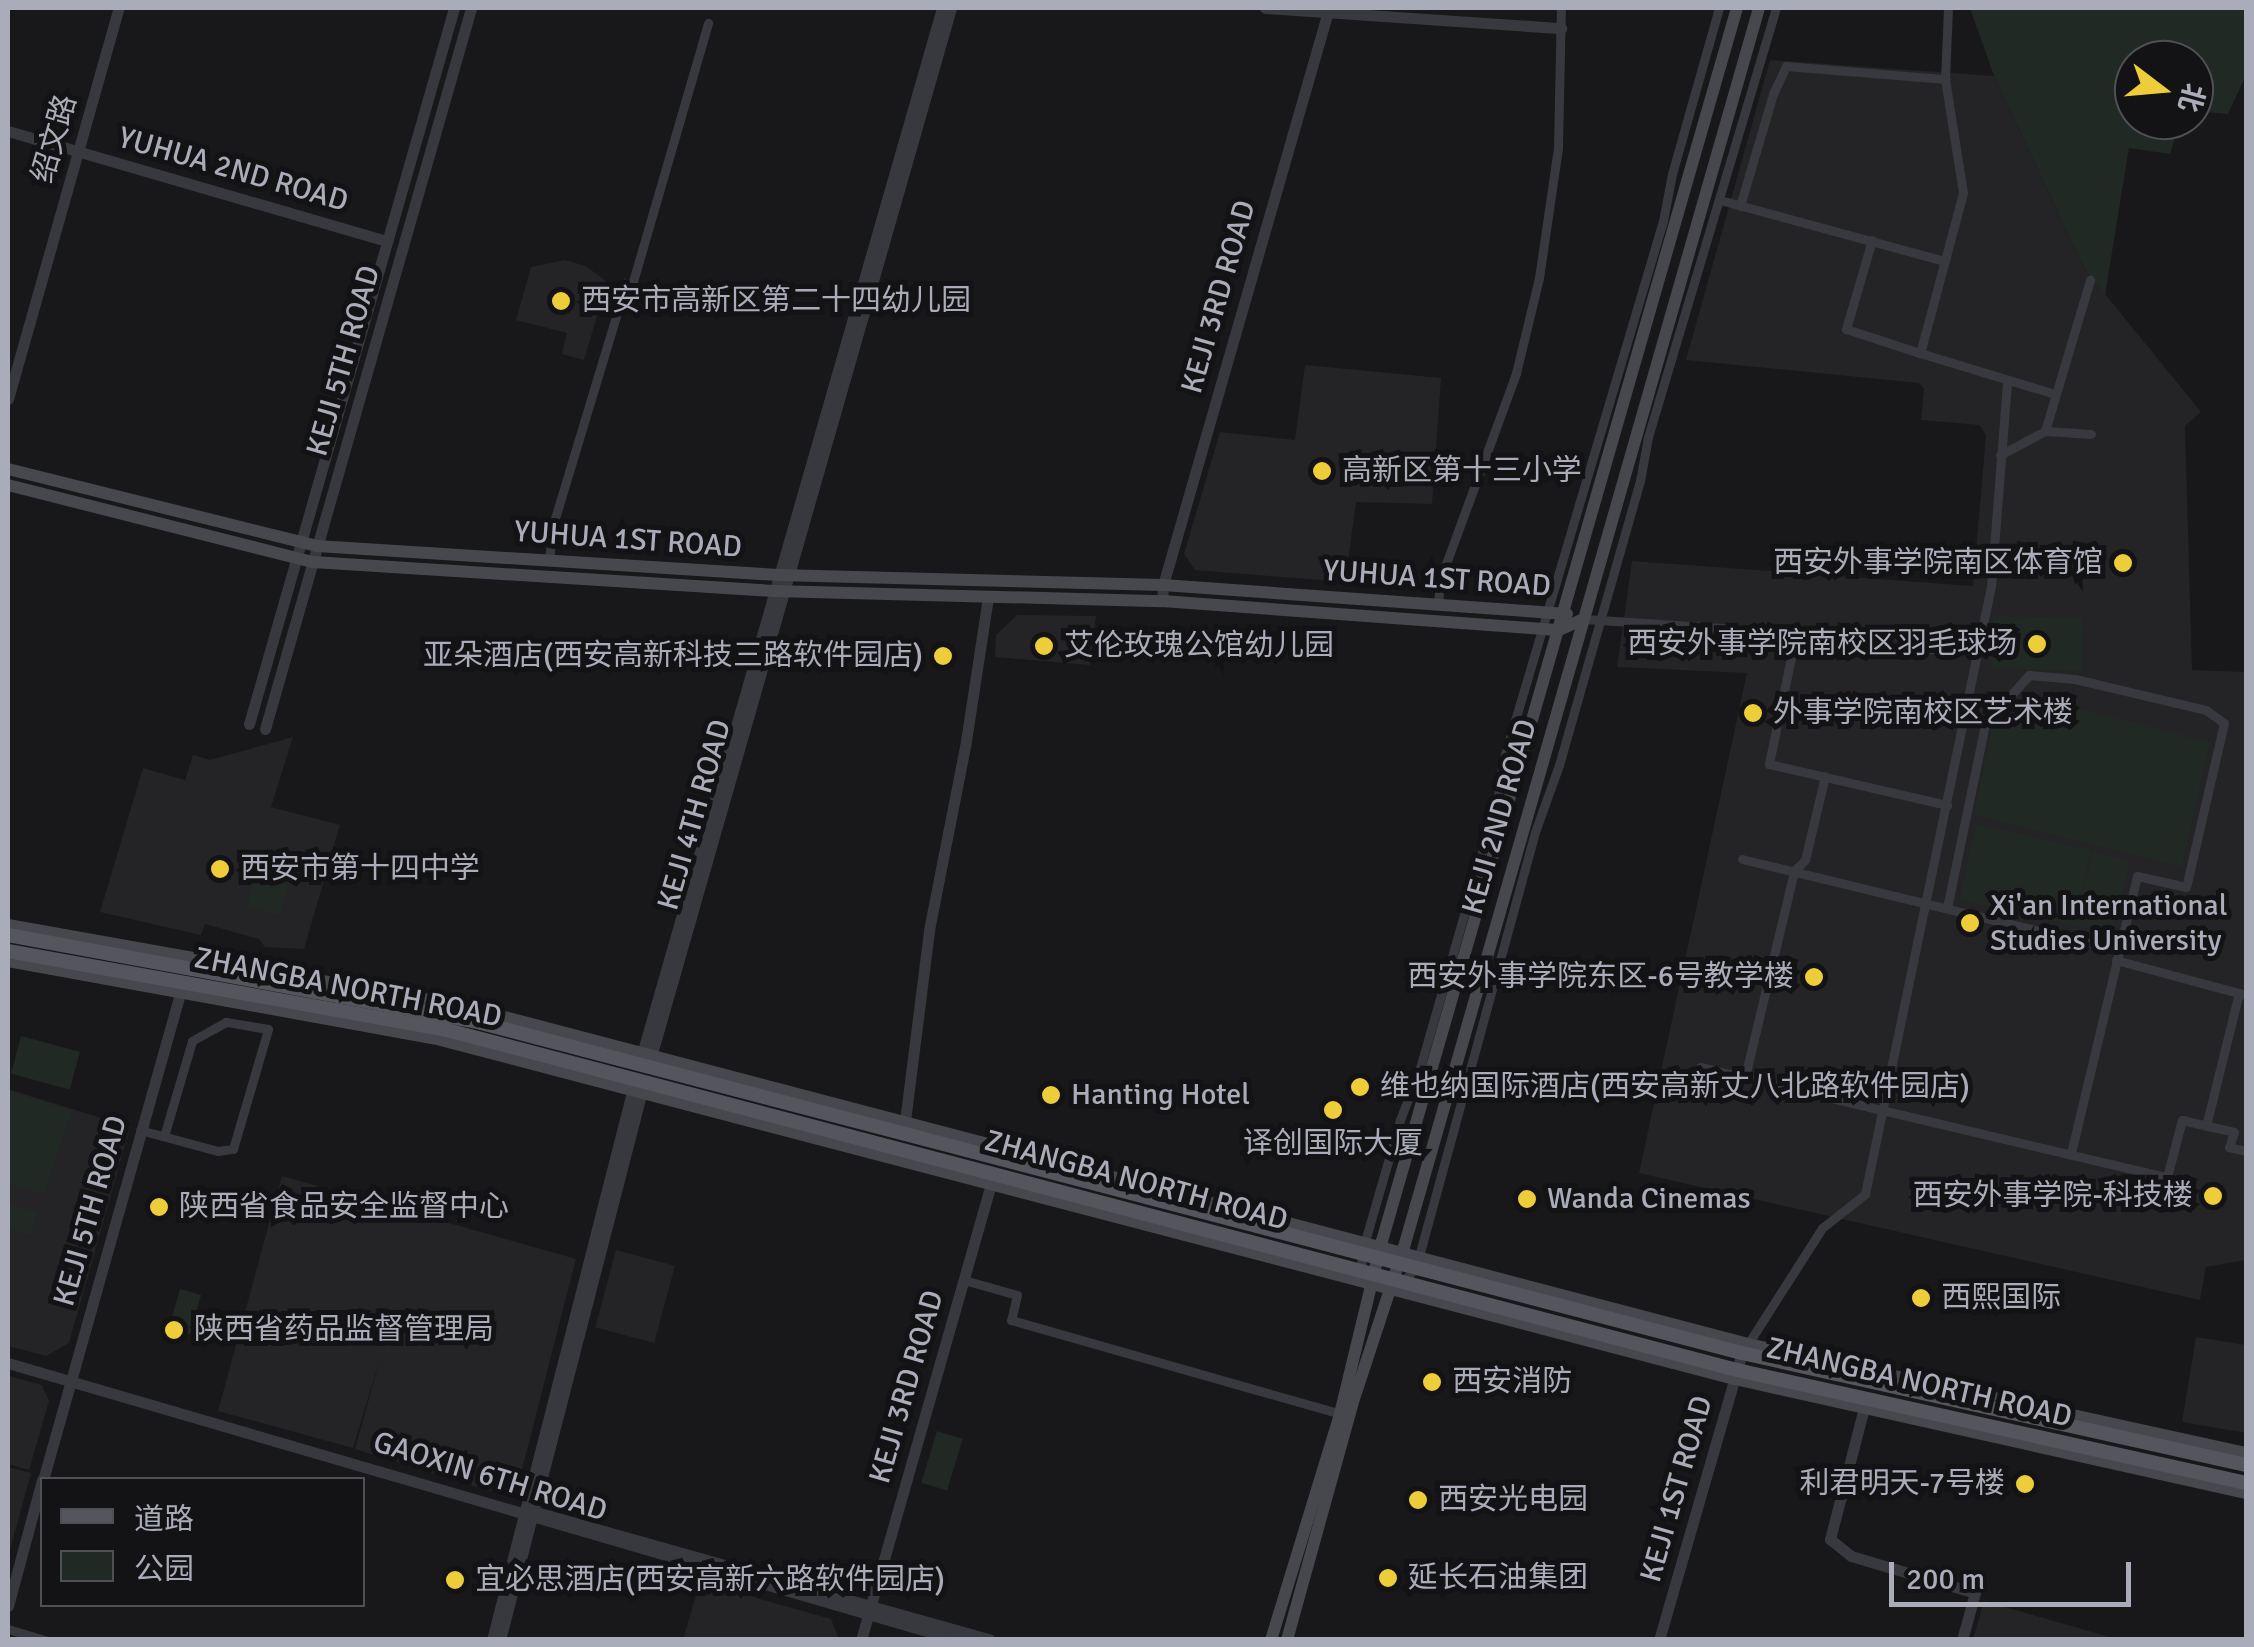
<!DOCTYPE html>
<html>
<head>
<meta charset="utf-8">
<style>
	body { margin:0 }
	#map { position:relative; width:2254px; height:1647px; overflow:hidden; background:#181719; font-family:Signika,"Noto Sans SC",sans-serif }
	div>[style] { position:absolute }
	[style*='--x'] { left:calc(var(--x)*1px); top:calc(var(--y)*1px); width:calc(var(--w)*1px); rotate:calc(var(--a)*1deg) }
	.built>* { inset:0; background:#242326; transform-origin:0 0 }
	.green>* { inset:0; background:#212924; transform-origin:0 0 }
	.minor>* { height:9px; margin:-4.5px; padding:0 4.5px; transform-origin:4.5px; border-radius:4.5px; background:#38393e }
	.tertiary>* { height:11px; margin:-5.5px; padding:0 5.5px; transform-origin:5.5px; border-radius:5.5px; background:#38393e }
	.secondary>* { height:12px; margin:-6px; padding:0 6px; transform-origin:6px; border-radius:6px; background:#47474e }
	.primary>* { height:14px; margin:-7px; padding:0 7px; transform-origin:7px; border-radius:7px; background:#55555d }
	.dots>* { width:28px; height:28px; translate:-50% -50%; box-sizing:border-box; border:5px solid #131214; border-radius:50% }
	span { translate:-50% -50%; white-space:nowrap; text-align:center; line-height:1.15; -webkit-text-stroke:10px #131214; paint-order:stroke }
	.street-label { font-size:30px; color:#aaacb9 }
	.poi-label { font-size:30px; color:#aaacb9 }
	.left { translate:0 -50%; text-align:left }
	.right { translate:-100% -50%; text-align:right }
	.frame { position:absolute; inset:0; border:10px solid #aaacb9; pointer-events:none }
	.legend { position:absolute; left:40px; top:1477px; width:325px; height:130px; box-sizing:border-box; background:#131214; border:2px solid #4f5056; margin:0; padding:12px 18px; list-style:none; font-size:30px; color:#aaacb9 }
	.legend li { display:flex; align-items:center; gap:20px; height:50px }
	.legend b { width:50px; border:2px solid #4f5056 }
	.north { position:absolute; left:2114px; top:40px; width:100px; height:100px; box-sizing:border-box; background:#131214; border:2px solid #4f5056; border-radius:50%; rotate:106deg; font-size:28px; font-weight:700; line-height:40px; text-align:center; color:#aaacb9 }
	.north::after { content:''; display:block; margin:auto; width:35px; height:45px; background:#eecd3b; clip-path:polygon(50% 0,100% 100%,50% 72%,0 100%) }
	.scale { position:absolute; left:1889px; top:1562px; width:242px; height:45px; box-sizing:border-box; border:5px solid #aaacb9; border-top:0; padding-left:12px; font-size:30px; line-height:35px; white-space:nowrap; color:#aaacb9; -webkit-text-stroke:8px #131214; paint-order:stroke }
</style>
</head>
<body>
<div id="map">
	<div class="built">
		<i style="clip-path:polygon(1770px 60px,1994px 76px,2084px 268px,2201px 412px,2185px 426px,2192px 670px,2246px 672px,2246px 1260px,2206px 1267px,2200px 1300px,1639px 1173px,1747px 673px,1617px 667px,1632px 561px,1973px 586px,1986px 435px,1979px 425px,1921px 420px,1924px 389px,1919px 383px,1686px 360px)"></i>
		<i style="clip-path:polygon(565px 260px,586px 266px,607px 282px,584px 360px,562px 354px,567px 333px,516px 320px,531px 267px)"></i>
		<i style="clip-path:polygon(1305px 365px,1441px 378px,1432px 504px,1356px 502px,1345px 582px,1195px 570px,1184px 554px,1220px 432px,1295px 440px)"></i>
		<i style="clip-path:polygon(1017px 615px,1096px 616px,1090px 665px,995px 657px,996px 635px)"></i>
		<i style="clip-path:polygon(293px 737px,271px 807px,340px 825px,304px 949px,265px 947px,259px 939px,205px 924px,201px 935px,100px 912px,143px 768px,185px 780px,193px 755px,210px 760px)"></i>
		<i style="clip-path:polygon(8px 1089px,130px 1127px,69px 1343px,46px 1356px,8px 1346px)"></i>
		<i style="clip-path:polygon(282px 1176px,576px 1259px,520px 1477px,490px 1491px,355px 1449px,380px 1359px,353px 1448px,218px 1411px)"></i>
		<i style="left:616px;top:1250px;width:61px;height:80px;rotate:15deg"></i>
		<i style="clip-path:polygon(2196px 1337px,2246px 1345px,2246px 1433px,2182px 1422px)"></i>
		<i style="clip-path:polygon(8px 1376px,42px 1385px,49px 1401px,29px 1470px,8px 1464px)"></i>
		<i style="clip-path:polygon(8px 1467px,31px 1473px,8px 1557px)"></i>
		<i style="clip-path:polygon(700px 1582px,831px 1619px,839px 1639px,683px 1639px)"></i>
		<i style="clip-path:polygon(1984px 1601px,2117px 1639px,1973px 1639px)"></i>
	</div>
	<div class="green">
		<i style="clip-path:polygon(1970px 8px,2246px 8px,2246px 75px,2228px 114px,2194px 111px,2194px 60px,2134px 60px,2134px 120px,2180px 120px,2170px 154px,2129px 148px,2105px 295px,2084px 268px,1994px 76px)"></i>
		<i style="left:1993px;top:616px;width:90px;height:53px;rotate:1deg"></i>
		<i style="clip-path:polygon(2024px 695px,2210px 742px,2182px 867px,1974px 815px,1992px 725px)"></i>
		<i style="clip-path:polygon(1976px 824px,2091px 850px,2081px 895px,2093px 852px,2130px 861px,2112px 934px,1959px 900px)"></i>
		<i style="left:263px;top:849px;width:35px;height:59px;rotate:16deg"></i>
		<i style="left:21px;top:1036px;width:61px;height:39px;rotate:15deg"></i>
		<i style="clip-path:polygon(8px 1090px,72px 1111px,44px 1194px,8px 1184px)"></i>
		<i style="clip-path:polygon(8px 1203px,38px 1212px,31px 1235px,8px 1229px)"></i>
		<i style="left:180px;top:1289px;width:22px;height:41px;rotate:16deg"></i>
		<i style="left:937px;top:1431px;width:27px;height:54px;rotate:17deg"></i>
	</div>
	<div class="minor">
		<i style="--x:1948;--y:8;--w:71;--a:92.4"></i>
		<i style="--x:1945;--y:79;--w:115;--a:81"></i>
		<i style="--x:1963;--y:193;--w:166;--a:105"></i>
		<i style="--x:1920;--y:353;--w:141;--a:16.9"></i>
		<i style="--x:1720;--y:200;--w:233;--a:15.2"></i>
		<i style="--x:1740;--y:206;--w:117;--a:-73.6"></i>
		<i style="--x:1773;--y:94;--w:31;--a:-65"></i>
		<i style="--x:1786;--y:66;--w:160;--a:4.7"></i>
		<i style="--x:1872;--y:240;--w:93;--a:106.3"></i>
		<i style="--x:1846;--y:329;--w:78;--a:18"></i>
		<i style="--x:2045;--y:431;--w:158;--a:-73.4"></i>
		<i style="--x:2000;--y:455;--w:51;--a:-28.1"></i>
		<i style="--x:2045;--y:431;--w:46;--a:3.7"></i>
		<i style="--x:549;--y:561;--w:36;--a:-84"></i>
		<i style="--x:553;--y:525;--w:253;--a:-73.2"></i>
		<i style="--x:626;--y:283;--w:6;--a:18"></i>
		<i style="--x:632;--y:285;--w:273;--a:-73.8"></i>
		<i style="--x:1438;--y:604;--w:24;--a:-85"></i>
		<i style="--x:1440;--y:580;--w:221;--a:-69.8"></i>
		<i style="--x:1516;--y:373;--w:98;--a:-76.4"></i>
		<i style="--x:1539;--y:278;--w:132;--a:-81.7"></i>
		<i style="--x:1558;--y:147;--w:139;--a:-88.8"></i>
		<i style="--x:1584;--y:619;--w:201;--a:3.7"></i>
		<i style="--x:1785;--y:632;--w:23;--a:31"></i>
		<i style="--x:1805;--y:644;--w:172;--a:2.3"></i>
		<i style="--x:1795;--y:638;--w:129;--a:101.7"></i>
		<i style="--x:1769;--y:764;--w:183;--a:13"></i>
		<i style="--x:1742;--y:859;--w:387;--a:13.6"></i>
		<i style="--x:1947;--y:908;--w:188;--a:-78.3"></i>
		<i style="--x:1985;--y:724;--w:66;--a:-48.1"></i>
		<i style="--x:2029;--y:675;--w:46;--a:5"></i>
		<i style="--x:2075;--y:679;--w:135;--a:13.3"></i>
		<i style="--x:2206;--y:710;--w:22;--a:36"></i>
		<i style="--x:2224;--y:723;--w:168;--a:103"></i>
		<i style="--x:2186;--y:887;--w:50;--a:-167.3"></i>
		<i style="--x:2137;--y:876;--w:285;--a:103.4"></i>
		<i style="--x:2116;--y:960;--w:135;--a:15.1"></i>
		<i style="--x:1700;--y:1067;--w:480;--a:13.3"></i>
		<i style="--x:2167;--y:1177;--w:59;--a:-75.3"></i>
		<i style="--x:2182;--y:1120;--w:53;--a:13"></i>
		<i style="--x:2234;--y:1132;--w:16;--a:108"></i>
		<i style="--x:2229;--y:1147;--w:17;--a:13"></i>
		<i style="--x:1745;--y:1077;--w:212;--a:-76.6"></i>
		<i style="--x:1794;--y:871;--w:16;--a:-45"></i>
		<i style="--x:1805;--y:860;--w:86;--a:-76.6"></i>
		<i style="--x:2206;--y:1126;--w:137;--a:-76.1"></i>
		<i style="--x:140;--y:1130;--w:81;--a:15.1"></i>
		<i style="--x:218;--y:1151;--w:15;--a:-8"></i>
		<i style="--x:233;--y:1149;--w:125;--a:-73.7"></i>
		<i style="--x:268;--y:1029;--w:43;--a:-170.5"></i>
		<i style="--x:226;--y:1022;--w:39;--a:151"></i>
		<i style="--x:192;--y:1041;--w:99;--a:106.4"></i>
		<i style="--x:1362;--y:1273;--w:18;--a:-93"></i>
		<i style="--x:1361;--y:1255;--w:141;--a:-73.9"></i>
		<i style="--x:1400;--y:1120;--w:56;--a:-69"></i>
		<i style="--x:1420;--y:1068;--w:283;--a:-74"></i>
		<i style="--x:1498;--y:796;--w:35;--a:-82"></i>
		<i style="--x:1503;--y:761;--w:563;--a:-73.5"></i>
		<i style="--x:1663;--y:221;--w:48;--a:-79.2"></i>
		<i style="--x:1672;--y:174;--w:173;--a:-74.2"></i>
		<i style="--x:964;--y:1280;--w:55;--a:15.8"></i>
		<i style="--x:1017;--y:1295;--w:26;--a:103"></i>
		<i style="--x:1011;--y:1320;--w:342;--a:15.9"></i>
		<i style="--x:1402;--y:1283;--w:21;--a:-49"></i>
		<i style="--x:1416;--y:1267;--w:451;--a:-74.7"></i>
		<i style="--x:1535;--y:832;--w:71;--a:-70.3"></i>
		<i style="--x:1559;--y:765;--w:295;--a:-74.1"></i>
		<i style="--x:1640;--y:481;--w:45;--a:-79.7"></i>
		<i style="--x:1648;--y:437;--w:448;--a:-73.4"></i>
		<i style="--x:1746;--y:1347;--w:141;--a:-57.4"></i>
		<i style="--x:1822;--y:1228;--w:55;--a:-38.3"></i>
		<i style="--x:1865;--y:1194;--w:621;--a:-78.29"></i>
		<i style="--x:1991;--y:586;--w:206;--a:-85.5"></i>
		<i style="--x:8;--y:1629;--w:39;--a:17"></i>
	</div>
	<div class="tertiary">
		<i style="--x:1265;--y:8;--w:297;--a:3.9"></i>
		<i style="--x:8;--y:131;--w:395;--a:16.2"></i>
		<i style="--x:8;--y:399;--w:406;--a:-74.2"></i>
		<i style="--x:1162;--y:601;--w:16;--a:-86"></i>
		<i style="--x:1163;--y:585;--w:600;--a:-73.95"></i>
		<i style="--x:249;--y:724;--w:745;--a:-74.02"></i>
		<i style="--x:265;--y:729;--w:750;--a:-74.05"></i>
		<i style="--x:640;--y:1061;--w:1095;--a:-74"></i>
		<i style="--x:649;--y:1064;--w:1098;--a:-74.04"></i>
		<i style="--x:904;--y:1129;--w:201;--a:-82.8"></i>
		<i style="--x:929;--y:930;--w:193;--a:-78.9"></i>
		<i style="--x:966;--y:741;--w:146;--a:-81.3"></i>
		<i style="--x:8;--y:1363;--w:989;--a:16.27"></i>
		<i style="--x:1866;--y:1400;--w:144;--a:104.5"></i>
		<i style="--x:1830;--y:1539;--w:27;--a:39"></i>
		<i style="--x:1851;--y:1556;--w:129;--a:16.6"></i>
		<i style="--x:1975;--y:1593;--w:49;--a:105.5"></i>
		<i style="--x:43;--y:1480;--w:516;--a:-74.27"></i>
		<i style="--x:529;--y:1510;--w:479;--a:15.7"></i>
		<i style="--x:8;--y:1606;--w:131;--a:-74.9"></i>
		<i style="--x:492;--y:1640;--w:574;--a:-75.67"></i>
		<i style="--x:500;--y:1640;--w:571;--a:-75.5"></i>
		<i style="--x:861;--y:1640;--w:481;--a:-74.1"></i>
		<i style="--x:1659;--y:1640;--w:299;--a:-73.9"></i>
	</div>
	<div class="secondary">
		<i style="--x:8;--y:469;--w:318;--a:14"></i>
		<i style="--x:317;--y:546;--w:463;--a:3.6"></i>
		<i style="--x:779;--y:575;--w:384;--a:1.5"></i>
		<i style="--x:1163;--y:585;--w:405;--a:4.1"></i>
		<i style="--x:8;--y:485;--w:315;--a:14.2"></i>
		<i style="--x:313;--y:562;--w:462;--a:3.6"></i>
		<i style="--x:774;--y:591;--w:388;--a:1.5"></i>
		<i style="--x:1162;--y:601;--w:398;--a:4.2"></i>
		<i style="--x:1559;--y:630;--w:27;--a:-24"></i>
		<i style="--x:8;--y:925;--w:462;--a:10.1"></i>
		<i style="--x:463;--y:1006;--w:1329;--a:14.74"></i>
		<i style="--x:1748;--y:1344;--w:510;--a:12.35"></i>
		<i style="--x:8;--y:961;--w:432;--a:10.3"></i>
		<i style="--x:433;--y:1038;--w:1346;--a:14.68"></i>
		<i style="--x:1735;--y:1379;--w:524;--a:12.58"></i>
		<i style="--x:1271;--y:1640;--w:236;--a:-73"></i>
		<i style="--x:1340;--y:1414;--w:178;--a:-76.4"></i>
		<i style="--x:1382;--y:1241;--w:1283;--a:-73.94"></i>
		<i style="--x:1287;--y:1640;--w:244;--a:-74.5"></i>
		<i style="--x:1352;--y:1405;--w:166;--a:-71.8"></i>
		<i style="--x:1404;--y:1247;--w:1289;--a:-74.01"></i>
	</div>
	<div class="primary">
		<i style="--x:8;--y:935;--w:481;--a:10.5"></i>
		<i style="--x:481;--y:1023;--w:1303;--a:14.67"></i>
		<i style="--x:1742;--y:1353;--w:516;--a:12.53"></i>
		<i style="--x:8;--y:951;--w:446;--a:10.2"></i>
		<i style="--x:447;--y:1030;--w:1334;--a:14.77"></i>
		<i style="--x:1737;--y:1370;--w:521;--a:12.52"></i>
	</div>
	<div class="dots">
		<i style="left:561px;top:301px;background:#eecd3b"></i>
		<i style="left:1322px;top:471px;background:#eecd3b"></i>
		<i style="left:2123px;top:563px;background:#eecd3b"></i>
		<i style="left:2037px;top:644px;background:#eecd3b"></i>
		<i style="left:1044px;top:646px;background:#eecd3b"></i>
		<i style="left:943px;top:656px;background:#eecd3b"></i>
		<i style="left:1753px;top:713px;background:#eecd3b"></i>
		<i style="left:220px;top:869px;background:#eecd3b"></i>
		<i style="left:1970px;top:923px;background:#eecd3b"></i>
		<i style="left:1814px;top:977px;background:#eecd3b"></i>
		<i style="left:1360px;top:1087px;background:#eecd3b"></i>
		<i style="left:1051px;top:1095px;background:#eecd3b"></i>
		<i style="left:1333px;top:1110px;background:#eecd3b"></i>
		<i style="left:2213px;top:1196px;background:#eecd3b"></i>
		<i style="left:1527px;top:1199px;background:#eecd3b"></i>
		<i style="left:159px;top:1207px;background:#eecd3b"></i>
		<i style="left:1921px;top:1298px;background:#eecd3b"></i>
		<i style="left:174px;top:1330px;background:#eecd3b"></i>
		<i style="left:1432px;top:1382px;background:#eecd3b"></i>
		<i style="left:2025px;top:1484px;background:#eecd3b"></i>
		<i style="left:1418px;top:1500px;background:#eecd3b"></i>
		<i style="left:1388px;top:1578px;background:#eecd3b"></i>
		<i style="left:455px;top:1580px;background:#eecd3b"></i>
	</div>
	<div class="street-label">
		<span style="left:55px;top:139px;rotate:-74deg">绍文路</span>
		<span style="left:233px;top:170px;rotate:16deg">YUHUA 2ND ROAD</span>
		<span style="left:1219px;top:297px;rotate:-74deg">KEJI 3RD ROAD</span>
		<span style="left:344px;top:361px;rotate:-74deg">KEJI 5TH ROAD</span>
		<span style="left:628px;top:540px;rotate:4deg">YUHUA 1ST ROAD</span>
		<span style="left:1437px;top:579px;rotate:4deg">YUHUA 1ST ROAD</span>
		<span style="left:695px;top:815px;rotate:-74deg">KEJI 4TH ROAD</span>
		<span style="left:1500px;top:817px;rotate:-74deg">KEJI 2ND ROAD</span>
		<span style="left:348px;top:988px;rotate:11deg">ZHANGBA NORTH ROAD</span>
		<span style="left:1136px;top:1181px;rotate:15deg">ZHANGBA NORTH ROAD</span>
		<span style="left:91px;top:1211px;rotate:-74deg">KEJI 5TH ROAD</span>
		<span style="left:1919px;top:1383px;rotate:13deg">ZHANGBA NORTH ROAD</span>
		<span style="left:907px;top:1387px;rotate:-74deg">KEJI 3RD ROAD</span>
		<span style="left:490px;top:1477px;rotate:17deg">GAOXIN 6TH ROAD</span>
		<span style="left:1677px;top:1489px;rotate:-74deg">KEJI 1ST ROAD</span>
	</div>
	<div class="poi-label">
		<span class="left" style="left:581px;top:301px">西安市高新区第二十四幼儿园</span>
		<span class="left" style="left:1342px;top:471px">高新区第十三小学</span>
		<span class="right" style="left:2103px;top:563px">西安外事学院南区体育馆</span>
		<span class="right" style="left:2017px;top:644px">西安外事学院南校区羽毛球场</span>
		<span class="left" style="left:1064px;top:646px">艾伦玫瑰公馆幼儿园</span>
		<span class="right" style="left:923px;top:656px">亚朵酒店(西安高新科技三路软件园店)</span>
		<span class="left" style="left:1773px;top:713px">外事学院南校区艺术楼</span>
		<span class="left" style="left:240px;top:869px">西安市第十四中学</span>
		<span class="left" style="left:1990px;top:923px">Xi'an International<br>Studies University</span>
		<span class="right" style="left:1794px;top:977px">西安外事学院东区-6号教学楼</span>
		<span class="left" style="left:1380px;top:1087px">维也纳国际酒店(西安高新丈八北路软件园店)</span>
		<span class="left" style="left:1071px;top:1095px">Hanting Hotel</span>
		<span style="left:1333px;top:1144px">译创国际大厦</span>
		<span class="right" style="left:2193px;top:1196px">西安外事学院-科技楼</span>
		<span class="left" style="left:1547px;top:1199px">Wanda Cinemas</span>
		<span class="left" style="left:179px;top:1207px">陕西省食品安全监督中心</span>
		<span class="left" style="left:1941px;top:1298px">西熙国际</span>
		<span class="left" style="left:194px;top:1330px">陕西省药品监督管理局</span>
		<span class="left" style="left:1452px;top:1382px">西安消防</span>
		<span class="right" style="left:2005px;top:1484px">利君明天-7号楼</span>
		<span class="left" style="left:1438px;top:1500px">西安光电园</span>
		<span class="left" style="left:1408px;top:1578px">延长石油集团</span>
		<span class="left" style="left:475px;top:1580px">宜必思酒店(西安高新六路软件园店)</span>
	</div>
	<div class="frame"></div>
	<ul class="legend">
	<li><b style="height:12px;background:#55555d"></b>道路</li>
	<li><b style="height:28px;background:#212924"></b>公园</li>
	</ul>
	<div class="north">北</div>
	<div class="scale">200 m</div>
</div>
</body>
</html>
